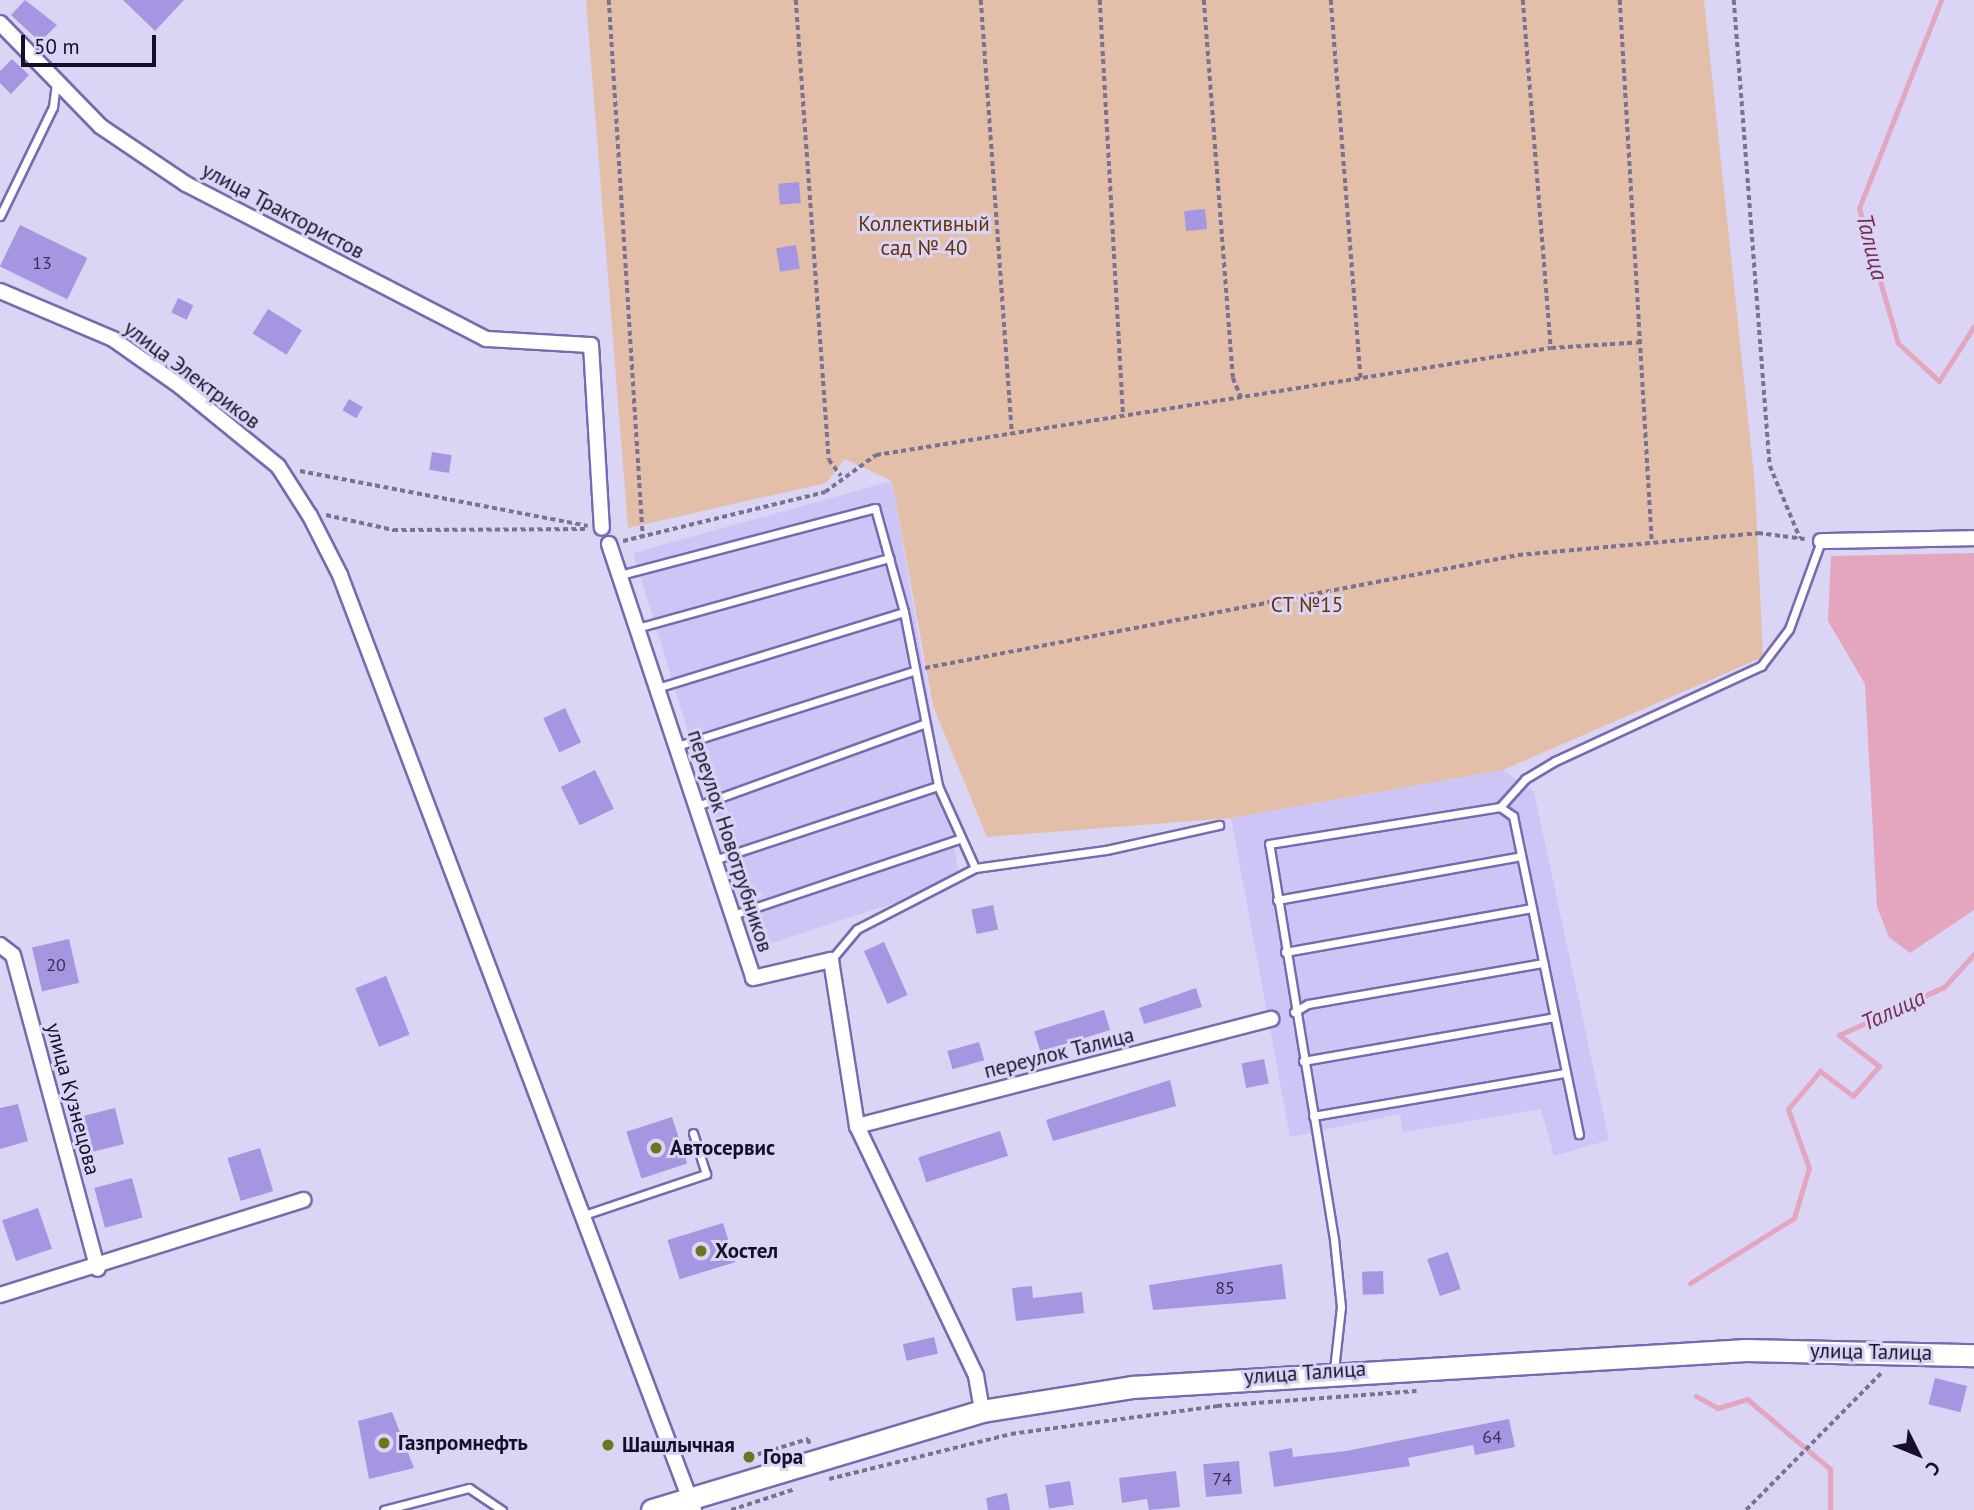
<!DOCTYPE html>
<html>
<head>
<meta charset="utf-8">
<style>
	body { margin:0 }
	#map { position:relative; width:1974px; height:1510px; overflow:hidden; background:#dad5f4; font-family:"PT Sans",sans-serif }
	div>[style] { position:absolute }
	[style*='--x'] { left:calc(var(--x)*1px); top:calc(var(--y)*1px); width:calc(var(--w)*1px); rotate:calc(var(--a)*1deg) }
	.built>* { inset:0; background:#cec5f7 }
	.green>* { inset:0; background:#e3bea8 }
	.water>* { inset:0; background:#e4a5be }
	.stream>* { height:5px; margin:-2.5px; padding:0 2.5px; transform-origin:2.5px; border-radius:2.5px; background:#e4a5be }
	.building>* { inset:0; background:#a696e1; transform-origin:0 0 }
	.path>* { height:3.5px; margin-top:-1.75px; transform-origin:0; background:repeating-linear-gradient(90deg,#797290 0 5px,transparent 0 8.5px) }
	.roads { filter:drop-shadow(2px 0 #7969b0) drop-shadow(-2px 0 #7969b0) drop-shadow(0 2px #7969b0) drop-shadow(0 -2px #7969b0) }
	.lane>* { height:7px; margin:-3.5px; padding:0 3.5px; transform-origin:3.5px; border-radius:3.5px; background:#fff }
	.street>* { height:14px; margin:-7px; padding:0 7px; transform-origin:7px; border-radius:7px; background:#fff }
	.primary>* { height:21px; margin:-10.5px; padding:0 10.5px; transform-origin:10.5px; border-radius:10.5px; background:#fff }
	.dots>* { width:19px; height:19px; translate:-50% -50%; box-sizing:border-box; border:4px solid #dad5f4; border-radius:50% }
	span { translate:-50% -50%; white-space:nowrap; text-align:center; line-height:1.15; -webkit-text-stroke:6px #dad5f4; paint-order:stroke }
	.number-label { font-size:18px; color:#3a3058 }
	.number-label span { -webkit-text-stroke-width:0 }
	.street-label { font-size:21px; color:#160e2a }
	.park-label { font-size:21px; color:#653208 }
	.poi-label { font-size:21px; color:#160e2a; font-weight:700 }
	.left { translate:0 -50%; text-align:left }
	.water-label { font-size:23px; color:#772c50; font-style:italic }
	.north { position:absolute; left:1883px; top:1419px; width:70px; height:70px; -webkit-text-stroke:5px #dad5f4; paint-order:stroke; rotate:133deg; font-size:19px; font-weight:700; line-height:28px; text-align:center; color:#160e2a }
	.north::after { content:''; display:block; margin:auto; width:24px; height:32px; background:#160e2a; clip-path:polygon(50% 0,100% 100%,50% 72%,0 100%) }
	.scale { position:absolute; left:21px; top:35px; width:135px; height:32px; box-sizing:border-box; border:4px solid #160e2a; border-top:0; padding-left:9px; font-size:21px; line-height:24px; white-space:nowrap; color:#160e2a; -webkit-text-stroke:5px #dad5f4; paint-order:stroke }
</style>
</head>
<body>
<div id="map">
	<div class="built">
		<i style="clip-path:polygon(892px 481px,960px 881px,755px 949px,633px 553px)"></i>
		<i style="clip-path:polygon(1503px 770px,1534px 792px,1609px 1140px,1554px 1156px,1541px 1109px,1403px 1132px,1400px 1114px,1290px 1137px,1231px 818px)"></i>
	</div>
	<div class="green">
		<i style="clip-path:polygon(586px 0,1704px 0,1755px 485px,1763px 657px,1503px 770px,1231px 818px,987px 837px,933px 706px,892px 481px,845px 459px,826px 483px,628px 528px)"></i>
	</div>
	<div class="water">
		<i style="clip-path:polygon(1974px 553px,1974px 910px,1910px 953px,1889px 937px,1877px 907px,1865px 684px,1828px 621px,1831px 556px)"></i>
	</div>
	<div class="stream">
		<i style="--x:1941;--y:0;--w:224;--a:111.5"></i>
		<i style="--x:1859;--y:208;--w:141;--a:73.9"></i>
		<i style="--x:1898;--y:343;--w:56;--a:42.8"></i>
		<i style="--x:1939;--y:381;--w:65;--a:-57.5"></i>
		<i style="--x:1690;--y:1283;--w:123;--a:-32"></i>
		<i style="--x:1794;--y:1218;--w:52;--a:-73.3"></i>
		<i style="--x:1809;--y:1168;--w:63;--a:-109.6"></i>
		<i style="--x:1788;--y:1109;--w:50;--a:-49.9"></i>
		<i style="--x:1820;--y:1071;--w:41;--a:37.1"></i>
		<i style="--x:1853;--y:1096;--w:40;--a:-49"></i>
		<i style="--x:1879;--y:1066;--w:51;--a:-142.2"></i>
		<i style="--x:1839;--y:1035;--w:115;--a:-24.6"></i>
		<i style="--x:1944;--y:987;--w:45;--a:-47.7"></i>
		<i style="--x:1696;--y:1396;--w:25;--a:29"></i>
		<i style="--x:1718;--y:1408;--w:30;--a:-17"></i>
		<i style="--x:1747;--y:1399;--w:109;--a:40.1"></i>
		<i style="--x:1830;--y:1469;--w:41;--a:90"></i>
	</div>
	<div class="building">
		<i style="clip-path:polygon(25px 0,57px 25px,40px 42px,11px 15px)"></i>
		<i style="clip-path:polygon(123px 0,184px 0,155px 31px)"></i>
		<i style="clip-path:polygon(12px 59px,29px 75px,11px 94px,0 83px,0 71px)"></i>
		<i style="left:799px;top:182px;width:21px;height:21px;rotate:85deg"></i>
		<i style="left:1205px;top:209px;width:20px;height:21px;rotate:84deg"></i>
		<i style="left:20px;top:225px;width:75px;height:46px;rotate:26deg"></i>
		<i style="left:796px;top:245px;width:24px;height:20px;rotate:81deg"></i>
		<i style="left:178px;top:298px;width:17px;height:16px;rotate:25deg"></i>
		<i style="left:268px;top:309px;width:40px;height:29px;rotate:32deg"></i>
		<i style="left:349px;top:399px;width:16px;height:13px;rotate:30deg"></i>
		<i style="left:432px;top:452px;width:20px;height:18px;rotate:9deg"></i>
		<i style="left:565px;top:708px;width:38px;height:24px;rotate:65deg"></i>
		<i style="left:595px;top:770px;width:43px;height:38px;rotate:64deg"></i>
		<i style="left:993px;top:905px;width:25px;height:22px;rotate:78deg"></i>
		<i style="left:69px;top:939px;width:45px;height:38px;rotate:77deg"></i>
		<i style="left:884px;top:942px;width:58px;height:22px;rotate:66deg"></i>
		<i style="left:386px;top:976px;width:63px;height:33px;rotate:68deg"></i>
		<i style="clip-path:polygon(1196px 988px,1202px 1007px,1144px 1024px,1139px 1008px)"></i>
		<i style="left:1104px;top:1010px;width:21px;height:73px;rotate:73deg"></i>
		<i style="left:979px;top:1042px;width:19px;height:33px;rotate:74deg"></i>
		<i style="left:1264px;top:1059px;width:25px;height:23px;rotate:79deg"></i>
		<i style="clip-path:polygon(1170px 1080px,1176px 1106px,1053px 1141px,1046px 1120px)"></i>
		<i style="clip-path:polygon(18px 1104px,28px 1141px,0 1149px,0 1108px)"></i>
		<i style="left:115px;top:1108px;width:37px;height:34px;rotate:76deg"></i>
		<i style="left:672px;top:1117px;width:49px;height:48px;rotate:72deg"></i>
		<i style="left:1000px;top:1131px;width:26px;height:86px;rotate:72deg"></i>
		<i style="left:260px;top:1148px;width:45px;height:34px;rotate:73deg"></i>
		<i style="left:132px;top:1178px;width:41px;height:39px;rotate:75deg"></i>
		<i style="left:38px;top:1208px;width:43px;height:38px;rotate:71deg"></i>
		<i style="left:723px;top:1223px;width:41px;height:58px;rotate:73deg"></i>
		<i style="left:1448px;top:1252px;width:39px;height:22px;rotate:71deg"></i>
		<i style="clip-path:polygon(1282px 1264px,1286px 1299px,1153px 1310px,1149px 1285px)"></i>
		<i style="left:1383px;top:1271px;width:23px;height:21px;rotate:88deg"></i>
		<i style="clip-path:polygon(1032px 1286px,1033px 1298px,1082px 1292px,1084px 1313px,1016px 1321px,1012px 1288px)"></i>
		<i style="left:934px;top:1337px;width:17px;height:32px;rotate:77deg"></i>
		<i style="left:1935px;top:1378px;width:33px;height:27px;rotate:14deg"></i>
		<i style="clip-path:polygon(392px 1412px,414px 1468px,369px 1479px,358px 1421px)"></i>
		<i style="clip-path:polygon(1509px 1419px,1515px 1447px,1475px 1455px,1473px 1445px,1408px 1458px,1410px 1466px,1274px 1487px,1269px 1452px,1292px 1448px,1293px 1457px,1346px 1451px)"></i>
		<i style="left:1239px;top:1461px;width:33px;height:36px;rotate:85deg"></i>
		<i style="clip-path:polygon(1176px 1471px,1180px 1507px,1149px 1510px,1147px 1499px,1122px 1503px,1119px 1478px)"></i>
		<i style="left:1070px;top:1481px;width:24px;height:25px;rotate:81deg"></i>
		<i style="clip-path:polygon(1007px 1493px,1010px 1510px,988px 1510px,986px 1498px)"></i>
	</div>
	<div class="path">
		<i style="--x:609;--y:0;--w:538;--a:86.38"></i>
		<i style="--x:796;--y:0;--w:461;--a:85.9"></i>
		<i style="--x:829;--y:460;--w:20;--a:53"></i>
		<i style="--x:981;--y:0;--w:434;--a:85.9"></i>
		<i style="--x:1100;--y:0;--w:417;--a:86.8"></i>
		<i style="--x:1204;--y:0;--w:379;--a:85.6"></i>
		<i style="--x:1233;--y:378;--w:21;--a:67"></i>
		<i style="--x:1331;--y:0;--w:382;--a:85.5"></i>
		<i style="--x:1523;--y:0;--w:349;--a:85.4"></i>
		<i style="--x:1620;--y:0;--w:543;--a:86.62"></i>
		<i style="--x:1734;--y:0;--w:467;--a:85.6"></i>
		<i style="--x:1770;--y:466;--w:78;--a:67.4"></i>
		<i style="--x:300;--y:471;--w:293;--a:10.8"></i>
		<i style="--x:326;--y:515;--w:69;--a:12.6"></i>
		<i style="--x:393;--y:530;--w:193;--a:-0.3"></i>
		<i style="--x:623;--y:541;--w:208;--a:-13.6"></i>
		<i style="--x:825;--y:492;--w:63;--a:-36"></i>
		<i style="--x:876;--y:455;--w:683;--a:-9.01"></i>
		<i style="--x:1551;--y:348;--w:93;--a:-3.7"></i>
		<i style="--x:925;--y:668;--w:604;--a:-10.79"></i>
		<i style="--x:1518;--y:555;--w:241;--a:-5.2"></i>
		<i style="--x:1758;--y:533;--w:47;--a:7.3"></i>
		<i style="--x:749;--y:1457;--w:62;--a:-17"></i>
		<i style="--x:808;--y:1439;--w:6;--a:72"></i>
		<i style="--x:829;--y:1479;--w:187;--a:-13.9"></i>
		<i style="--x:1011;--y:1434;--w:208;--a:-7.7"></i>
		<i style="--x:1217;--y:1406;--w:200;--a:-4.3"></i>
		<i style="--x:731;--y:1510;--w:67;--a:-18.2"></i>
		<i style="--x:1746;--y:1510;--w:194;--a:-45.4"></i>
	</div>
	<div class="roads">
		<div class="lane">
			<i style="--x:0;--y:216;--w:121;--a:-64.1"></i>
			<i style="--x:53;--y:107;--w:23;--a:-83"></i>
			<i style="--x:620;--y:575;--w:264;--a:-14.7"></i>
			<i style="--x:875;--y:508;--w:108;--a:74.4"></i>
			<i style="--x:904;--y:612;--w:177;--a:78.9"></i>
			<i style="--x:938;--y:786;--w:90;--a:65.7"></i>
			<i style="--x:637;--y:628;--w:262;--a:-15.5"></i>
			<i style="--x:657;--y:688;--w:258;--a:-17.1"></i>
			<i style="--x:677;--y:746;--w:248;--a:-17.6"></i>
			<i style="--x:697;--y:806;--w:240;--a:-19.9"></i>
			<i style="--x:1500;--y:807;--w:16;--a:35"></i>
			<i style="--x:1513;--y:816;--w:325;--a:78.3"></i>
			<i style="--x:714;--y:860;--w:236;--a:-18.3"></i>
			<i style="--x:1277;--y:900;--w:248;--a:-10.2"></i>
			<i style="--x:733;--y:915;--w:238;--a:-18.6"></i>
			<i style="--x:1285;--y:952;--w:251;--a:-10.1"></i>
			<i style="--x:831;--y:960;--w:40;--a:-50"></i>
			<i style="--x:857;--y:929;--w:133;--a:-27.3"></i>
			<i style="--x:975;--y:868;--w:132;--a:-7.8"></i>
			<i style="--x:1106;--y:850;--w:116;--a:-12.5"></i>
			<i style="--x:1294;--y:1012;--w:16;--a:-30"></i>
			<i style="--x:1308;--y:1004;--w:239;--a:-9.9"></i>
			<i style="--x:1303;--y:1061;--w:255;--a:-9.9"></i>
			<i style="--x:1313;--y:1116;--w:256;--a:-9.7"></i>
			<i style="--x:584;--y:1215;--w:129;--a:-18.6"></i>
			<i style="--x:706;--y:1174;--w:43;--a:-107.6"></i>
			<i style="--x:1334;--y:1370;--w:63;--a:-83.7"></i>
			<i style="--x:1341;--y:1307;--w:68;--a:-95.9"></i>
			<i style="--x:1334;--y:1239;--w:400;--a:-99.3"></i>
			<i style="--x:1269;--y:844;--w:234;--a:-9.1"></i>
			<i style="--x:1500;--y:807;--w:38;--a:-48"></i>
			<i style="--x:1525;--y:779;--w:35;--a:-31"></i>
			<i style="--x:1555;--y:761;--w:227;--a:-24.8"></i>
			<i style="--x:1761;--y:666;--w:46;--a:-52.9"></i>
			<i style="--x:1789;--y:629;--w:94;--a:-70"></i>
			<i style="--x:384;--y:1510;--w:88;--a:-14.5"></i>
			<i style="--x:469;--y:1488;--w:40;--a:34"></i>
		</div>
		<div class="street">
			<i style="--x:0;--y:23;--w:144;--a:45.8"></i>
			<i style="--x:100;--y:126;--w:104;--a:34"></i>
			<i style="--x:186;--y:184;--w:338;--a:27.3"></i>
			<i style="--x:486;--y:339;--w:105;--a:3.3"></i>
			<i style="--x:591;--y:345;--w:183;--a:86.6"></i>
			<i style="--x:0;--y:291;--w:123;--a:23"></i>
			<i style="--x:113;--y:339;--w:83;--a:35.2"></i>
			<i style="--x:181;--y:387;--w:125;--a:39.2"></i>
			<i style="--x:278;--y:466;--w:59;--a:57.4"></i>
			<i style="--x:310;--y:516;--w:66;--a:63"></i>
			<i style="--x:340;--y:575;--w:1000;--a:69.26"></i>
			<i style="--x:1821;--y:541;--w:153;--a:-1.1"></i>
			<i style="--x:609;--y:544;--w:457;--a:71.6"></i>
			<i style="--x:753;--y:978;--w:80;--a:-13"></i>
			<i style="--x:831;--y:960;--w:168;--a:81.1"></i>
			<i style="--x:857;--y:1126;--w:277;--a:64.5"></i>
			<i style="--x:976;--y:1376;--w:36;--a:80"></i>
			<i style="--x:0;--y:945;--w:16;--a:38"></i>
			<i style="--x:13;--y:955;--w:325;--a:74.9"></i>
			<i style="--x:857;--y:1126;--w:428;--a:-14.5"></i>
			<i style="--x:0;--y:1295;--w:318;--a:-17.4"></i>
		</div>
		<div class="primary">
			<i style="--x:652;--y:1510;--w:345;--a:-16.7"></i>
			<i style="--x:982;--y:1411;--w:152;--a:-9.1"></i>
			<i style="--x:1132;--y:1387;--w:615;--a:-3.45"></i>
			<i style="--x:1746;--y:1350;--w:228;--a:1.3"></i>
		</div>
	</div>
	<div class="dots">
		<i style="left:656px;top:1148px;background:#6f751e"></i>
		<i style="left:701px;top:1251px;background:#6f751e"></i>
		<i style="left:384px;top:1443px;background:#6f751e"></i>
		<i style="left:608px;top:1445px;background:#6f751e"></i>
		<i style="left:749px;top:1457px;background:#6f751e"></i>
	</div>
	<div class="number-label">
		<span style="left:42px;top:263px">13</span>
		<span style="left:56px;top:965px">20</span>
		<span style="left:1225px;top:1288px">85</span>
		<span style="left:1492px;top:1437px">64</span>
		<span style="left:1222px;top:1479px">74</span>
	</div>
	<div class="street-label">
		<span style="left:283px;top:211px;rotate:28deg">улица Трактористов</span>
		<span style="left:192px;top:375px;rotate:37deg">улица Электриков</span>
		<span style="left:730px;top:841px;rotate:72deg">переулок Новотрубников</span>
		<span style="left:1059px;top:1053px;rotate:-14deg">переулок Талица</span>
		<span style="left:73px;top:1099px;rotate:75deg">улица Кузнецова</span>
		<span style="left:1871px;top:1352px;rotate:1deg">улица Талица</span>
		<span style="left:1305px;top:1373px;rotate:-4deg">улица Талица</span>
	</div>
	<div class="park-label">
		<span style="left:924px;top:236px">Коллективный<br>сад № 40</span>
		<span style="left:1307px;top:605px">СТ №15</span>
	</div>
	<div class="poi-label">
		<span class="left" style="left:670px;top:1148px">Автосервис</span>
		<span class="left" style="left:715px;top:1251px">Хостел</span>
		<span class="left" style="left:398px;top:1443px">Газпромнефть</span>
		<span class="left" style="left:622px;top:1445px">Шашлычная</span>
		<span class="left" style="left:763px;top:1457px">Гора</span>
	</div>
	<div class="water-label">
		<span style="left:1872px;top:247px;rotate:76deg">Талица</span>
		<span style="left:1893px;top:1010px;rotate:-25deg">Талица</span>
	</div>
	<div class="north">С</div>
	<div class="scale">50 m</div>
</div>
</body>
</html>
